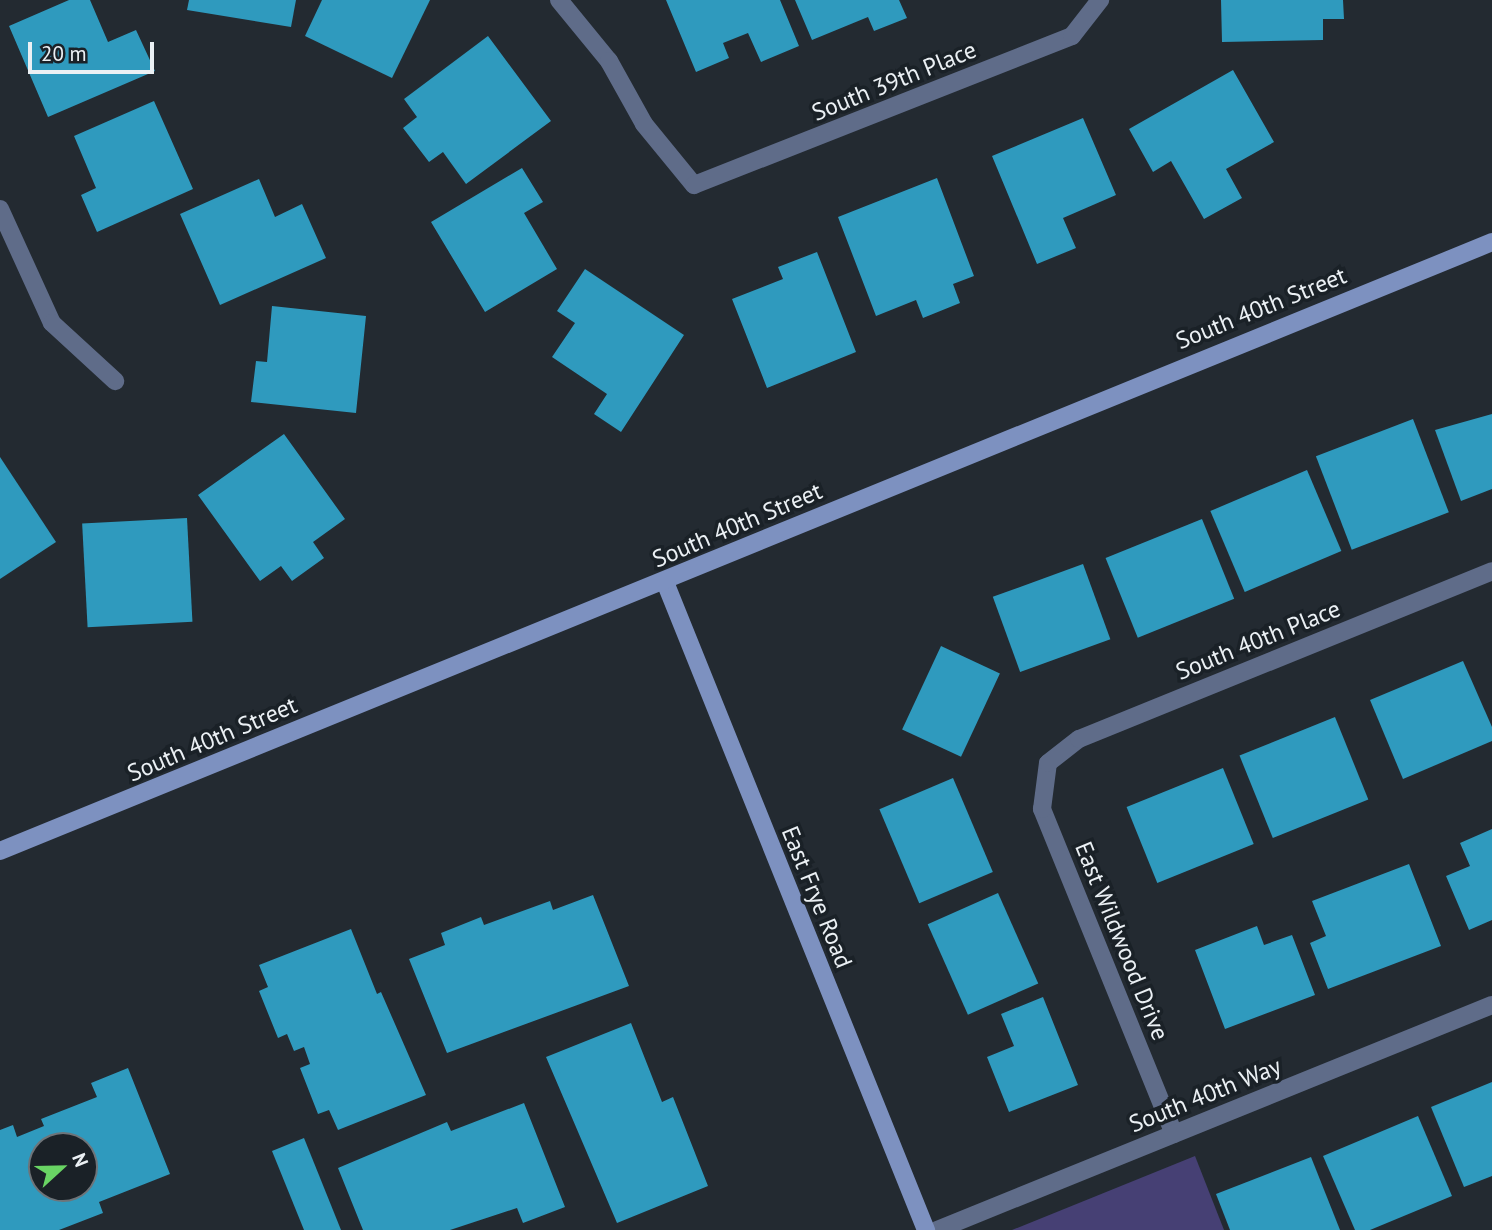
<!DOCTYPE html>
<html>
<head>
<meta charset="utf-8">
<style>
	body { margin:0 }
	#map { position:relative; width:1492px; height:1230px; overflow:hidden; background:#232a31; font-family:"PT Sans",sans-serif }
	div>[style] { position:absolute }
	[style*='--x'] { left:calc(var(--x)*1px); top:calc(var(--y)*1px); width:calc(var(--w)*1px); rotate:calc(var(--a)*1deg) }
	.green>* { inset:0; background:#464074 }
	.building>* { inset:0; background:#2f9abe; transform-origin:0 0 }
	.street>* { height:18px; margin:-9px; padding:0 9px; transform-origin:9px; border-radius:9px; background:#5f6c89 }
	.secondary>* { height:18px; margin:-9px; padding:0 9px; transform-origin:9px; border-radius:9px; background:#7d91c0 }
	span { translate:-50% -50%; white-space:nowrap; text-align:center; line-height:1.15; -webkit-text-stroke:7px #1a2127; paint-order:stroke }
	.street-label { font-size:24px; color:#ebf0f4 }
	.north { position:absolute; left:28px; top:1132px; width:70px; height:70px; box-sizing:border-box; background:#1a2127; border:2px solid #6e7479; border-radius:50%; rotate:68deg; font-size:19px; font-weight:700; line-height:28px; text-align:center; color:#ebf0f4 }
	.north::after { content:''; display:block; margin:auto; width:24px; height:32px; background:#69d464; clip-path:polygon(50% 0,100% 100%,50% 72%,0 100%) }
	.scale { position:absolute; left:28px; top:42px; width:126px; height:32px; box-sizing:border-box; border:4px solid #ebf0f4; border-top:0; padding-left:9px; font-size:21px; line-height:24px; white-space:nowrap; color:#ebf0f4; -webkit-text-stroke:5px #1a2127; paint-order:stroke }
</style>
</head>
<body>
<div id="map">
	<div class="green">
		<i style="clip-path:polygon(1195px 1156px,1224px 1230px,1012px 1230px)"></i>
	</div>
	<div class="building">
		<i style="clip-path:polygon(69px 0,90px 0,108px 42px,136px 30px,155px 71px,48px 117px,9px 26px)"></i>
		<i style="clip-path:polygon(189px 0,296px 0,291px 27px,187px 10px)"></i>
		<i style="clip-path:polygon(322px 0,430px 0,392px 78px,305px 36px)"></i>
		<i style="clip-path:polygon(666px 0,780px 0,799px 46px,761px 62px,748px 33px,723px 43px,729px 58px,696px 72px)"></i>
		<i style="clip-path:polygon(795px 0,899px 0,907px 18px,874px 31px,868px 17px,812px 40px)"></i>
		<i style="clip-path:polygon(1221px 0,1343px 0,1344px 19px,1323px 19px,1323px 40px,1222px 42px)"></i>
		<i style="clip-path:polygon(488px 36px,551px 121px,466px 184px,443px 152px,429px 162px,403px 128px,417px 117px,404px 99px)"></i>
		<i style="clip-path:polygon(1233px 70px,1274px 142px,1226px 169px,1242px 198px,1204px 219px,1171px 161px,1153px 172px,1129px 129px)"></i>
		<i style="clip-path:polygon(154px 101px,193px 189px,97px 232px,81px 195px,96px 188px,74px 136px)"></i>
		<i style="clip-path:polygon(1083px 118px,1116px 195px,1063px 218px,1076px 248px,1037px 264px,992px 156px)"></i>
		<i style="clip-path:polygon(522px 168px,543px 202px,524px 213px,557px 269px,485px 312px,431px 222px)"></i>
		<i style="clip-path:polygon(937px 178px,974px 276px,953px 284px,960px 303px,923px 318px,916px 300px,876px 316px,838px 217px)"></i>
		<i style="clip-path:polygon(259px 179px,275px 217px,302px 204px,326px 258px,220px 305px,180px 214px)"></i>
		<i style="clip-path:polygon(817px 252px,856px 352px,767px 388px,732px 299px,783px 279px,778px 267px)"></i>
		<i style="clip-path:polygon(585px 269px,684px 335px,621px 432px,594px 414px,607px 394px,552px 357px,575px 323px,557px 311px)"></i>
		<i style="clip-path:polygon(272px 306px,366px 316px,356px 413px,251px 402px,256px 361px,267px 362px)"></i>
		<i style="clip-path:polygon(1492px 414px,1492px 489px,1461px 501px,1435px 430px)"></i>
		<i style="left:1413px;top:419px;width:100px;height:104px;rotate:69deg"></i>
		<i style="clip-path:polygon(284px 434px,345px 519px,313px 542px,324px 558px,292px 581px,281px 566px,260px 581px,198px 495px)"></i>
		<i style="clip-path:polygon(0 457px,56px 542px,0 579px)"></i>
		<i style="left:1307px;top:470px;width:88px;height:105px;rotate:67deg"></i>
		<i style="left:187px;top:518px;width:104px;height:105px;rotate:87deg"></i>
		<i style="left:1202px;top:519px;width:86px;height:104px;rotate:68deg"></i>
		<i style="left:1083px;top:564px;width:80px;height:96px;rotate:70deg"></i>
		<i style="left:941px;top:646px;width:65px;height:92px;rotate:25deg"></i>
		<i style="clip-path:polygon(1463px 661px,1492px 727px,1492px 741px,1403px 779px,1370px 700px)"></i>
		<i style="left:1335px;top:717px;width:89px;height:103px;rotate:68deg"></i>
		<i style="left:1223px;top:768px;width:82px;height:104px;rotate:68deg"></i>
		<i style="left:953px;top:778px;width:102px;height:80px;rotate:67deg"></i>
		<i style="clip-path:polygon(1492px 829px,1492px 920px,1469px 930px,1446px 876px,1470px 866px,1460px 843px)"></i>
		<i style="clip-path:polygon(1409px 864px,1441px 946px,1328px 989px,1310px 943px,1326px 936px,1312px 901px)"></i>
		<i style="left:998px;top:893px;width:99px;height:77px;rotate:66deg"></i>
		<i style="clip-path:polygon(593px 895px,629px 986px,447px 1053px,409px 959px,445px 945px,441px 933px,481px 917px,484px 925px,550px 901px,553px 910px)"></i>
		<i style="clip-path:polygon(1257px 926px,1264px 945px,1292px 935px,1315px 995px,1225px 1029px,1195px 950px)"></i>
		<i style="clip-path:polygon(351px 929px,377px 994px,381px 992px,426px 1095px,338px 1130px,329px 1110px,318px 1114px,300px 1068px,310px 1064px,304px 1047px,294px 1051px,287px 1034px,278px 1038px,259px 991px,268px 987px,259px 965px)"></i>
		<i style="clip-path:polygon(1043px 997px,1078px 1085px,1009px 1112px,987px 1057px,1014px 1046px,1001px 1014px)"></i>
		<i style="clip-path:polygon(631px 1023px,662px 1102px,673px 1097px,708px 1186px,617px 1223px,546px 1057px)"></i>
		<i style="clip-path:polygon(evenodd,128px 1068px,170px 1174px,99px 1202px,103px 1213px,59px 1230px,0 1230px,0 1130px,13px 1125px,17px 1137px,44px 1126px,41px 1119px,97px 1097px,91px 1083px,128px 1068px,42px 1146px,84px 1146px,84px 1188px,42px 1188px,42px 1146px)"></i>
		<i style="clip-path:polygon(1492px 1082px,1492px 1176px,1464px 1187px,1431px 1107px)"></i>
		<i style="clip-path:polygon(524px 1103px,565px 1207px,523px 1223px,517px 1208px,450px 1230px,363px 1230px,338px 1168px,447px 1122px,451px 1131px)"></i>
		<i style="clip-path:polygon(1418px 1116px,1452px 1196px,1370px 1230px,1355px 1230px,1323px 1156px)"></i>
		<i style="clip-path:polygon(304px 1138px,341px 1230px,304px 1230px,272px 1151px)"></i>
		<i style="clip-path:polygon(1311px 1157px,1340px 1230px,1230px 1230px,1216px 1194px)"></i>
	</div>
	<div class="street">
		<i style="--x:559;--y:0;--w:79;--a:50.7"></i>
		<i style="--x:609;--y:61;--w:72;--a:60.9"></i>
		<i style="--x:644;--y:124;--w:79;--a:50.7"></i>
		<i style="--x:694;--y:185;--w:406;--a:-21.5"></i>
		<i style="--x:1072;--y:36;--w:46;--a:-52.1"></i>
		<i style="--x:0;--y:209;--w:125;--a:65.5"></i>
		<i style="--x:52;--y:323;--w:86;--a:42.6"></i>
		<i style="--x:1174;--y:1134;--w:351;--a:-112.1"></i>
		<i style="--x:1042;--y:809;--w:46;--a:-82.6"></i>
		<i style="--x:1048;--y:763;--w:39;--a:-38"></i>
		<i style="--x:1079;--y:739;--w:446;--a:-22.1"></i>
		<i style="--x:937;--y:1230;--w:599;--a:-22.07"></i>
	</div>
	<div class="secondary">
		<i style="--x:665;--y:582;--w:699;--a:68.06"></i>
		<i style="--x:0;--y:851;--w:1612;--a:-22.2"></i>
	</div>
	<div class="street-label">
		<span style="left:894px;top:81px;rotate:-22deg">South 39th Place</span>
		<span style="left:1261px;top:308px;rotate:-22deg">South 40th Street</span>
		<span style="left:737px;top:525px;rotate:-23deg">South 40th Street</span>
		<span style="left:1258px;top:640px;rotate:-22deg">South 40th Place</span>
		<span style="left:212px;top:739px;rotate:-23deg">South 40th Street</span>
		<span style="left:817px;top:897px;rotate:68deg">East Frye Road</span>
		<span style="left:1122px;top:941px;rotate:68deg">East Wildwood Drive</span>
		<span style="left:1205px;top:1095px;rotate:-22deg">South 40th Way</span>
	</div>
	<div class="north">N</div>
	<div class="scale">20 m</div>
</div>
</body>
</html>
